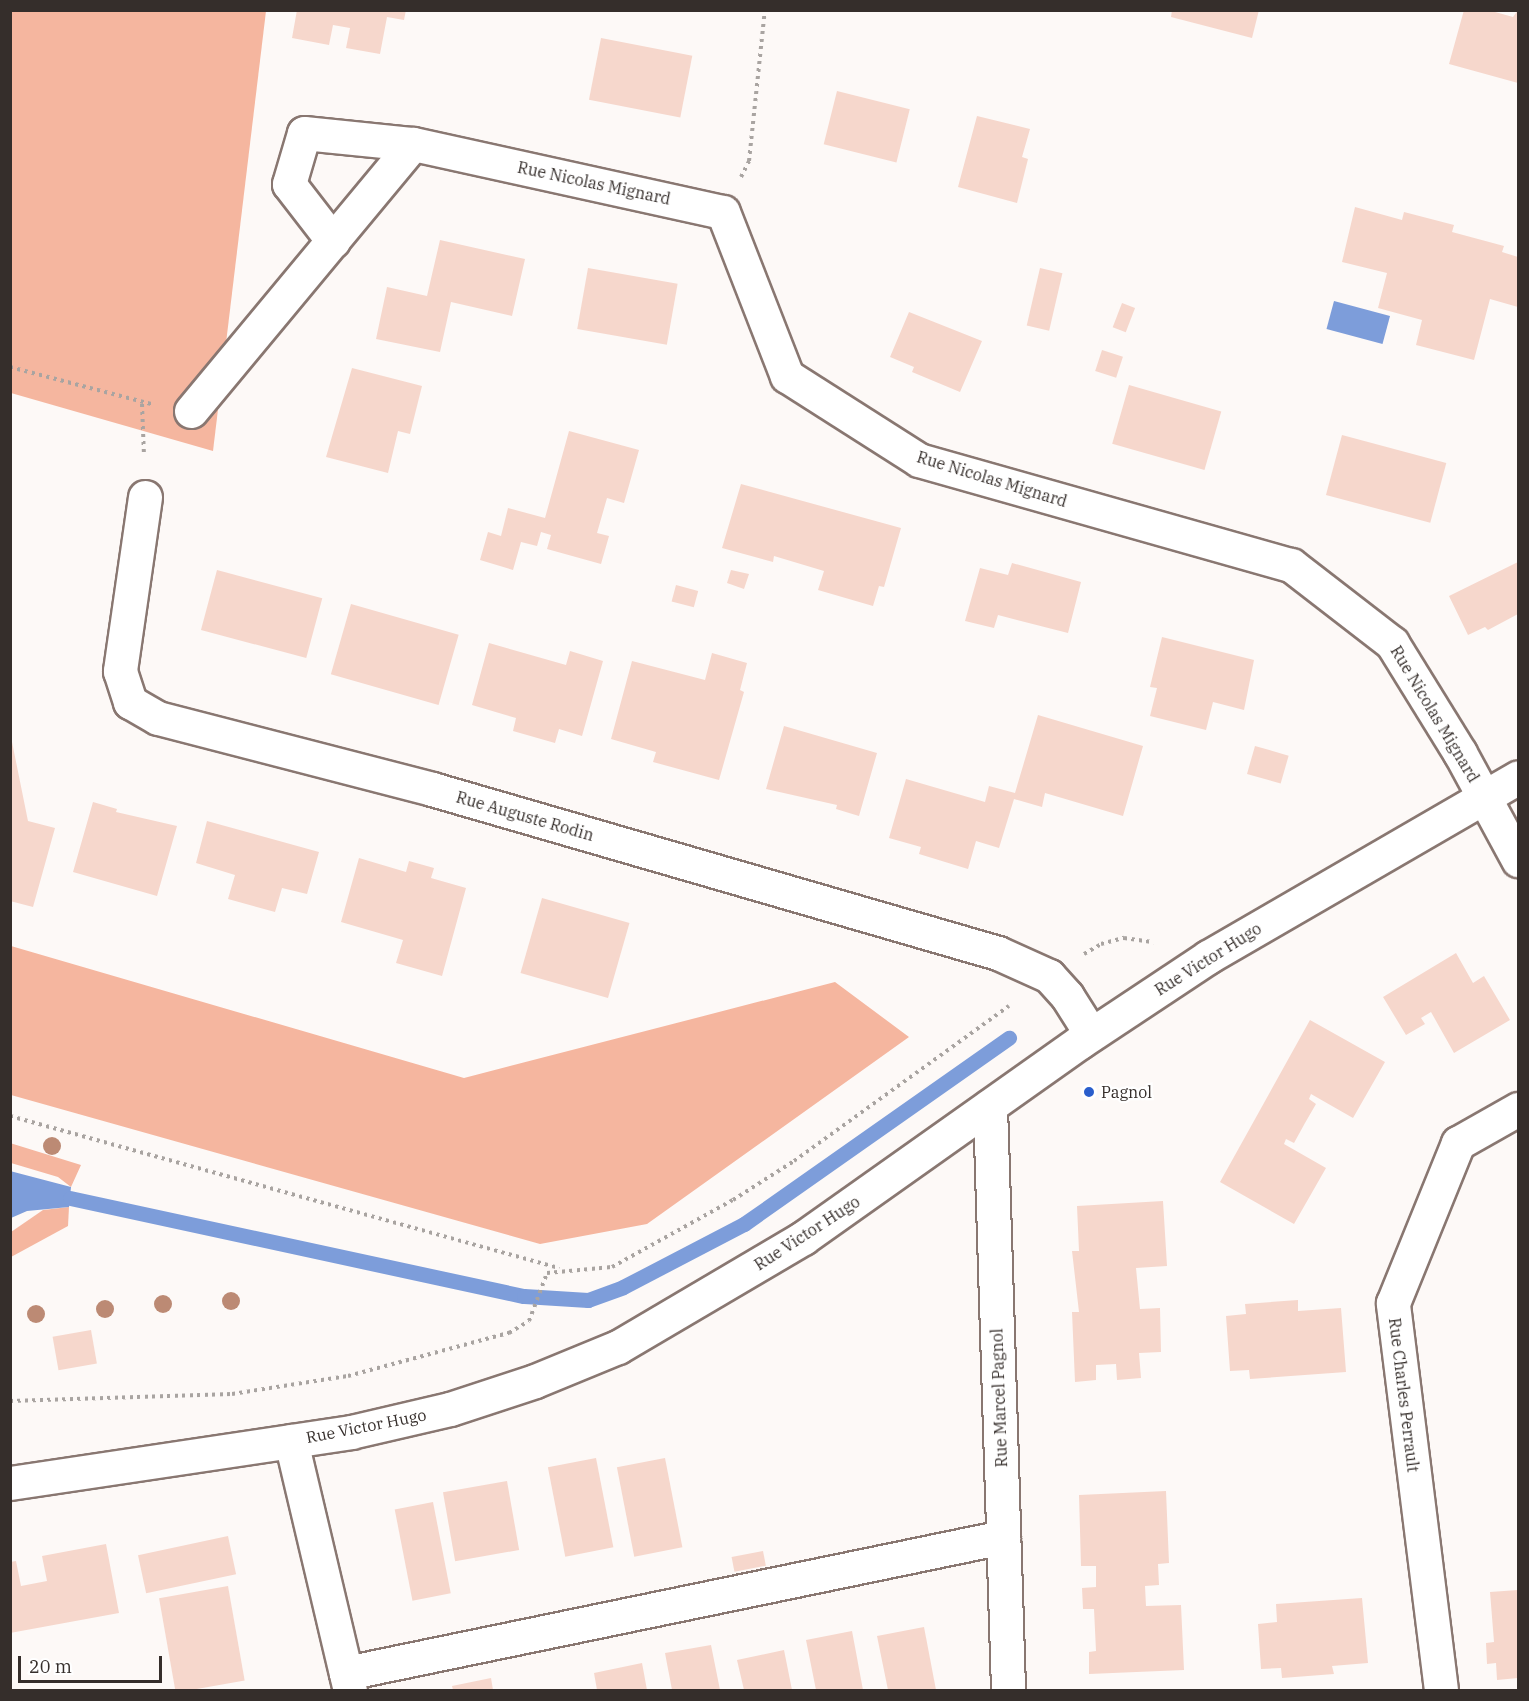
<!DOCTYPE html>
<html>
<head>
<meta charset="utf-8">
<style>
	body { margin:0 }
	#map { position:relative; width:1529px; height:1701px; overflow:hidden; background:#fdf9f7; font-family:"IBM Plex Serif",serif }
	div>[style] { position:absolute }
	[style*='--x'] { left:calc(var(--x)*1px); top:calc(var(--y)*1px); width:calc(var(--w)*1px); rotate:calc(var(--a)*1deg) }
	.green>* { inset:0; background:#f5b69f }
	.water>* { inset:0; background:#7d9dda; transform-origin:0 0 }
	.stream>* { height:15px; margin:-7.5px; padding:0 7.5px; transform-origin:7.5px; border-radius:7.5px; background:#7d9dda }
	.building>* { inset:0; background:#f6d7cc; transform-origin:0 0 }
	.path>* { height:4px; margin-top:-2px; transform-origin:0; background:repeating-linear-gradient(90deg,#a9a4a1 0 3px,transparent 0 7.5px) }
	.roads { filter:drop-shadow(2px 0 #897771) drop-shadow(-2px 0 #897771) drop-shadow(0 2px #897771) drop-shadow(0 -2px #897771) }
	.minor>* { height:33px; margin:-16.5px; padding:0 16.5px; transform-origin:16.5px; border-radius:16.5px; background:#fff }
	.trees>* { width:18px; height:18px; margin:-9px; border-radius:50%; background:#bc8a74 }
	.dots>* { width:16px; height:16px; translate:-50% -50%; box-sizing:border-box; border:3px solid #fff; border-radius:50% }
	span { translate:-50% -50%; white-space:nowrap; text-align:center; line-height:1.15; -webkit-text-stroke:4.5px #fff; paint-order:stroke }
	.street-label { font-size:16px; color:#352e2b }
	.poi-label { font-size:16px; color:#352e2b }
	.left { translate:0 -50%; text-align:left }
	.frame { position:absolute; inset:0; border:12px solid #352e2b; pointer-events:none }
	.scale { position:absolute; left:18px; top:1656px; width:144px; height:27px; box-sizing:border-box; border:3px solid #352e2b; border-top:0; padding-left:8px; font-size:18px; line-height:21px; white-space:nowrap; color:#352e2b; -webkit-text-stroke:4px #fff; paint-order:stroke }
</style>
</head>
<body>
<div id="map">
	<div class="green">
		<i style="clip-path:polygon(10px 11px,266px 11px,213px 451px,11px 393px)"></i>
		<i style="clip-path:polygon(11px 946px,464px 1078px,835px 982px,909px 1037px,647px 1224px,540px 1244px,11px 1095px)"></i>
		<i style="clip-path:polygon(10px 1143px,81px 1165px,71px 1187px,58px 1177px,11px 1163px)"></i>
		<i style="clip-path:polygon(69px 1207px,68px 1226px,11px 1257px,11px 1232px,43px 1210px)"></i>
	</div>
	<div class="water">
		<i style="left:1334px;top:301px;width:58px;height:29px;rotate:15deg"></i>
		<i style="clip-path:polygon(10px 1171px,71px 1187px,69px 1207px,27px 1211px,11px 1218px)"></i>
	</div>
	<div class="stream">
		<i style="--x:70;--y:1198;--w:464;--a:12.2"></i>
		<i style="--x:524;--y:1296;--w:64;--a:3.6"></i>
		<i style="--x:588;--y:1300;--w:37;--a:-20"></i>
		<i style="--x:623;--y:1287;--w:136;--a:-27.5"></i>
		<i style="--x:744;--y:1224;--w:324;--a:-35.1"></i>
	</div>
	<div class="building">
		<i style="clip-path:polygon(297px 10px,406px 10px,404px 20px,387px 17px,380px 54px,346px 48px,350px 28px,333px 25px,329px 45px,292px 38px)"></i>
		<i style="clip-path:polygon(1172px 10px,1259px 10px,1252px 38px,1171px 17px)"></i>
		<i style="clip-path:polygon(1464px 10px,1488px 10px,1513px 17px,1518px 10px,1518px 83px,1449px 64px)"></i>
		<i style="left:601px;top:38px;width:93px;height:63px;rotate:11deg"></i>
		<i style="left:837px;top:91px;width:75px;height:55px;rotate:14deg"></i>
		<i style="clip-path:polygon(977px 116px,1030px 129px,1022px 157px,1028px 159px,1017px 203px,958px 187px)"></i>
		<i style="clip-path:polygon(1355px 207px,1402px 220px,1404px 212px,1454px 225px,1452px 232px,1504px 246px,1502px 252px,1518px 257px,1518px 307px,1490px 299px,1474px 360px,1416px 345px,1422px 320px,1378px 308px,1387px 273px,1342px 262px)"></i>
		<i style="clip-path:polygon(440px 240px,525px 259px,512px 316px,451px 302px,440px 352px,376px 339px,387px 287px,427px 296px)"></i>
		<i style="left:588px;top:268px;width:91px;height:62px;rotate:10deg"></i>
		<i style="left:1040px;top:268px;width:23px;height:59px;rotate:13deg"></i>
		<i style="left:1122px;top:303px;width:14px;height:26px;rotate:21deg"></i>
		<i style="clip-path:polygon(909px 312px,982px 341px,960px 392px,912px 372px,914px 367px,890px 357px)"></i>
		<i style="left:1102px;top:350px;width:22px;height:22px;rotate:18deg"></i>
		<i style="clip-path:polygon(352px 368px,422px 386px,410px 434px,398px 431px,388px 473px,326px 457px)"></i>
		<i style="left:1129px;top:385px;width:96px;height:61px;rotate:16deg"></i>
		<i style="clip-path:polygon(569px 431px,639px 450px,624px 503px,607px 498px,597px 533px,609px 536px,601px 564px,547px 549px,551px 535px,541px 532px,537px 546px,521px 542px,513px 570px,480px 560px,488px 532px,501px 536px,508px 508px,545px 518px)"></i>
		<i style="left:1342px;top:435px;width:108px;height:62px;rotate:15deg"></i>
		<i style="clip-path:polygon(741px 484px,901px 528px,884px 587px,879px 586px,873px 606px,818px 590px,824px 571px,774px 556px,773px 562px,722px 548px)"></i>
		<i style="clip-path:polygon(1518px 562px,1518px 614px,1488px 630px,1485px 627px,1468px 635px,1449px 596px)"></i>
		<i style="clip-path:polygon(1012px 563px,1081px 582px,1068px 633px,998px 615px,994px 628px,965px 621px,980px 568px,1008px 575px)"></i>
		<i style="left:217px;top:570px;width:109px;height:62px;rotate:15deg"></i>
		<i style="clip-path:polygon(731px 570px,749px 574px,744px 589px,727px 583px)"></i>
		<i style="left:676px;top:585px;width:23px;height:17px;rotate:15deg"></i>
		<i style="left:351px;top:604px;width:112px;height:73px;rotate:16deg"></i>
		<i style="clip-path:polygon(1162px 637px,1254px 660px,1244px 710px,1213px 702px,1206px 730px,1150px 716px,1157px 688px,1150px 687px)"></i>
		<i style="clip-path:polygon(489px 643px,566px 665px,570px 651px,603px 661px,582px 736px,559px 729px,555px 743px,513px 731px,516px 718px,472px 705px)"></i>
		<i style="clip-path:polygon(712px 653px,747px 663px,740px 690px,744px 692px,719px 780px,653px 762px,656px 752px,611px 739px,632px 661px,705px 680px)"></i>
		<i style="clip-path:polygon(1038px 715px,1143px 746px,1123px 816px,1045px 793px,1042px 807px,1014px 799px,999px 848px,976px 841px,968px 869px,919px 854px,921px 847px,889px 838px,906px 779px,985px 802px,989px 786px,1015px 793px)"></i>
		<i style="clip-path:polygon(784px 726px,877px 753px,859px 816px,836px 809px,837px 805px,766px 789px)"></i>
		<i style="clip-path:polygon(10px 732px,28px 821px,55px 828px,33px 907px,10px 901px)"></i>
		<i style="left:1255px;top:746px;width:35px;height:29px;rotate:16deg"></i>
		<i style="clip-path:polygon(93px 802px,117px 809px,116px 812px,177px 826px,157px 896px,73px 872px)"></i>
		<i style="clip-path:polygon(207px 821px,319px 852px,307px 894px,282px 888px,275px 912px,228px 899px,235px 875px,196px 863px)"></i>
		<i style="clip-path:polygon(359px 858px,406px 872px,409px 861px,434px 868px,431px 878px,466px 888px,442px 976px,396px 963px,403px 940px,341px 922px)"></i>
		<i style="left:542px;top:898px;width:91px;height:78px;rotate:16deg"></i>
		<i style="clip-path:polygon(1456px 953px,1473px 983px,1484px 976px,1510px 1020px,1454px 1053px,1431px 1012px,1421px 1018px,1425px 1024px,1406px 1035px,1383px 997px)"></i>
		<i style="clip-path:polygon(1310px 1020px,1385px 1062px,1353px 1118px,1311px 1094px,1309px 1099px,1316px 1104px,1305px 1123px,1294px 1143px,1286px 1139px,1284px 1144px,1326px 1168px,1294px 1224px,1220px 1182px)"></i>
		<i style="clip-path:polygon(1163px 1201px,1167px 1266px,1136px 1268px,1140px 1309px,1160px 1308px,1161px 1352px,1139px 1353px,1141px 1378px,1117px 1380px,1116px 1364px,1096px 1365px,1096px 1380px,1075px 1382px,1072px 1312px,1079px 1312px,1072px 1251px,1079px 1251px,1077px 1206px)"></i>
		<i style="clip-path:polygon(1298px 1300px,1298px 1311px,1341px 1308px,1346px 1372px,1250px 1379px,1249px 1370px,1230px 1371px,1226px 1316px,1246px 1314px,1245px 1304px)"></i>
		<i style="left:91px;top:1330px;width:34px;height:39px;rotate:80deg"></i>
		<i style="left:596px;top:1458px;width:91px;height:49px;rotate:79deg"></i>
		<i style="left:665px;top:1458px;width:91px;height:49px;rotate:79deg"></i>
		<i style="left:507px;top:1481px;width:70px;height:65px;rotate:80deg"></i>
		<i style="clip-path:polygon(1166px 1491px,1169px 1563px,1158px 1564px,1159px 1585px,1145px 1586px,1146px 1606px,1181px 1605px,1184px 1670px,1089px 1674px,1089px 1652px,1096px 1651px,1094px 1609px,1083px 1609px,1082px 1588px,1096px 1587px,1096px 1566px,1081px 1566px,1079px 1495px)"></i>
		<i style="left:433px;top:1502px;width:93px;height:39px;rotate:79deg"></i>
		<i style="left:228px;top:1536px;width:39px;height:92px;rotate:78deg"></i>
		<i style="clip-path:polygon(106px 1544px,119px 1613px,10px 1633px,10px 1562px,16px 1561px,21px 1586px,47px 1581px,42px 1556px)"></i>
		<i style="left:763px;top:1551px;width:15px;height:32px;rotate:79deg"></i>
		<i style="left:228px;top:1586px;width:96px;height:70px;rotate:80deg"></i>
		<i style="clip-path:polygon(1518px 1590px,1518px 1678px,1497px 1680px,1496px 1663px,1487px 1664px,1486px 1643px,1494px 1642px,1490px 1592px)"></i>
		<i style="clip-path:polygon(1362px 1598px,1368px 1663px,1332px 1666px,1334px 1674px,1282px 1678px,1281px 1668px,1261px 1669px,1258px 1624px,1277px 1622px,1276px 1604px)"></i>
		<i style="clip-path:polygon(924px 1627px,936px 1690px,888px 1690px,877px 1636px)"></i>
		<i style="clip-path:polygon(852px 1631px,863px 1690px,816px 1690px,806px 1640px)"></i>
		<i style="clip-path:polygon(711px 1645px,720px 1690px,672px 1690px,665px 1653px)"></i>
		<i style="clip-path:polygon(784px 1650px,792px 1690px,744px 1690px,737px 1660px)"></i>
		<i style="clip-path:polygon(642px 1663px,647px 1690px,597px 1690px,594px 1673px)"></i>
		<i style="clip-path:polygon(491px 1678px,493px 1690px,453px 1690px,452px 1686px)"></i>
	</div>
	<div class="path">
		<i style="--x:741;--y:177;--w:18;--a:-63"></i>
		<i style="--x:749;--y:161;--w:152;--a:-84"></i>
		<i style="--x:10;--y:367;--w:146;--a:14.7"></i>
		<i style="--x:142;--y:404;--w:51;--a:87.8"></i>
		<i style="--x:1084;--y:954;--w:20;--a:-30"></i>
		<i style="--x:1101;--y:944;--w:24;--a:-15"></i>
		<i style="--x:1124;--y:938;--w:30;--a:8"></i>
		<i style="--x:10;--y:1116;--w:570;--a:15.48"></i>
		<i style="--x:10;--y:1401;--w:222;--a:-1.8"></i>
		<i style="--x:232;--y:1394;--w:117;--a:-8.8"></i>
		<i style="--x:348;--y:1376;--w:167;--a:-15"></i>
		<i style="--x:509;--y:1333;--w:23;--a:-31"></i>
		<i style="--x:529;--y:1321;--w:51;--a:-69.4"></i>
		<i style="--x:547;--y:1273;--w:65;--a:-5.3"></i>
		<i style="--x:612;--y:1267;--w:138;--a:-29"></i>
		<i style="--x:733;--y:1200;--w:72;--a:-32.6"></i>
		<i style="--x:794;--y:1161;--w:265;--a:-35.8"></i>
	</div>
	<div class="roads">
		<div class="minor">
			<i style="--x:333;--y:241;--w:72;--a:-127.7"></i>
			<i style="--x:289;--y:184;--w:53;--a:-73.6"></i>
			<i style="--x:304;--y:133;--w:110;--a:5.8"></i>
			<i style="--x:191;--y:411;--w:347;--a:-50.3"></i>
			<i style="--x:413;--y:144;--w:317;--a:12.4"></i>
			<i style="--x:723;--y:212;--w:176;--a:68.7"></i>
			<i style="--x:787;--y:376;--w:156;--a:32.5"></i>
			<i style="--x:919;--y:460;--w:387;--a:15.8"></i>
			<i style="--x:1291;--y:565;--w:128;--a:37.7"></i>
			<i style="--x:1392;--y:643;--w:129;--a:58.3"></i>
			<i style="--x:1460;--y:753;--w:122;--a:61.5"></i>
			<i style="--x:145;--y:497;--w:176;--a:98.2"></i>
			<i style="--x:120;--y:671;--w:33;--a:72"></i>
			<i style="--x:130;--y:702;--w:32;--a:30"></i>
			<i style="--x:158;--y:718;--w:283;--a:14.5"></i>
			<i style="--x:432;--y:789;--w:589;--a:16.16"></i>
			<i style="--x:998;--y:953;--w:56;--a:24.3"></i>
			<i style="--x:1049;--y:976;--w:27;--a:48"></i>
			<i style="--x:1067;--y:996;--w:45;--a:57.7"></i>
			<i style="--x:990;--y:1106;--w:584;--a:88.23"></i>
			<i style="--x:291;--y:1441;--w:256;--a:76.7"></i>
			<i style="--x:10;--y:1483;--w:345;--a:-8.5"></i>
			<i style="--x:351;--y:1432;--w:102;--a:-13.1"></i>
			<i style="--x:450;--y:1409;--w:89;--a:-18.2"></i>
			<i style="--x:535;--y:1381;--w:90;--a:-22.3"></i>
			<i style="--x:618;--y:1347;--w:215;--a:-30.5"></i>
			<i style="--x:803;--y:1238;--w:339;--a:-35.3"></i>
			<i style="--x:1080;--y:1042;--w:154;--a:-33.6"></i>
			<i style="--x:1208;--y:957;--w:358;--a:-30.1"></i>
			<i style="--x:346;--y:1673;--w:671;--a:-11.7"></i>
			<i style="--x:1441;--y:1690;--w:390;--a:-97.1"></i>
			<i style="--x:1393;--y:1303;--w:173;--a:-67.9"></i>
			<i style="--x:1458;--y:1143;--w:69;--a:-29.5"></i>
		</div>
	</div>
	<div class="trees">
		<i style="left:52px;top:1146px"></i>
		<i style="left:231px;top:1301px"></i>
		<i style="left:163px;top:1304px"></i>
		<i style="left:105px;top:1309px"></i>
		<i style="left:36px;top:1314px"></i>
	</div>
	<div class="dots">
		<i style="left:1089px;top:1092px;background:#2a5ecc"></i>
	</div>
	<div class="street-label">
		<span style="left:594px;top:183px;rotate:12deg">Rue Nicolas Mignard</span>
		<span style="left:992px;top:479px;rotate:17deg">Rue Nicolas Mignard</span>
		<span style="left:1435px;top:714px;rotate:59deg">Rue Nicolas Mignard</span>
		<span style="left:525px;top:816px;rotate:16deg">Rue Auguste Rodin</span>
		<span style="left:1208px;top:959px;rotate:-32deg">Rue Victor Hugo</span>
		<span style="left:807px;top:1233px;rotate:-33deg">Rue Victor Hugo</span>
		<span style="left:1404px;top:1395px;rotate:83deg">Rue Charles Perrault</span>
		<span style="left:999px;top:1398px;rotate:-92deg">Rue Marcel Pagnol</span>
		<span style="left:366px;top:1426px;rotate:-11deg">Rue Victor Hugo</span>
	</div>
	<div class="poi-label">
		<span class="left" style="left:1101px;top:1092px">Pagnol</span>
	</div>
	<div class="frame"></div>
	<div class="scale">20 m</div>
</div>
</body>
</html>
